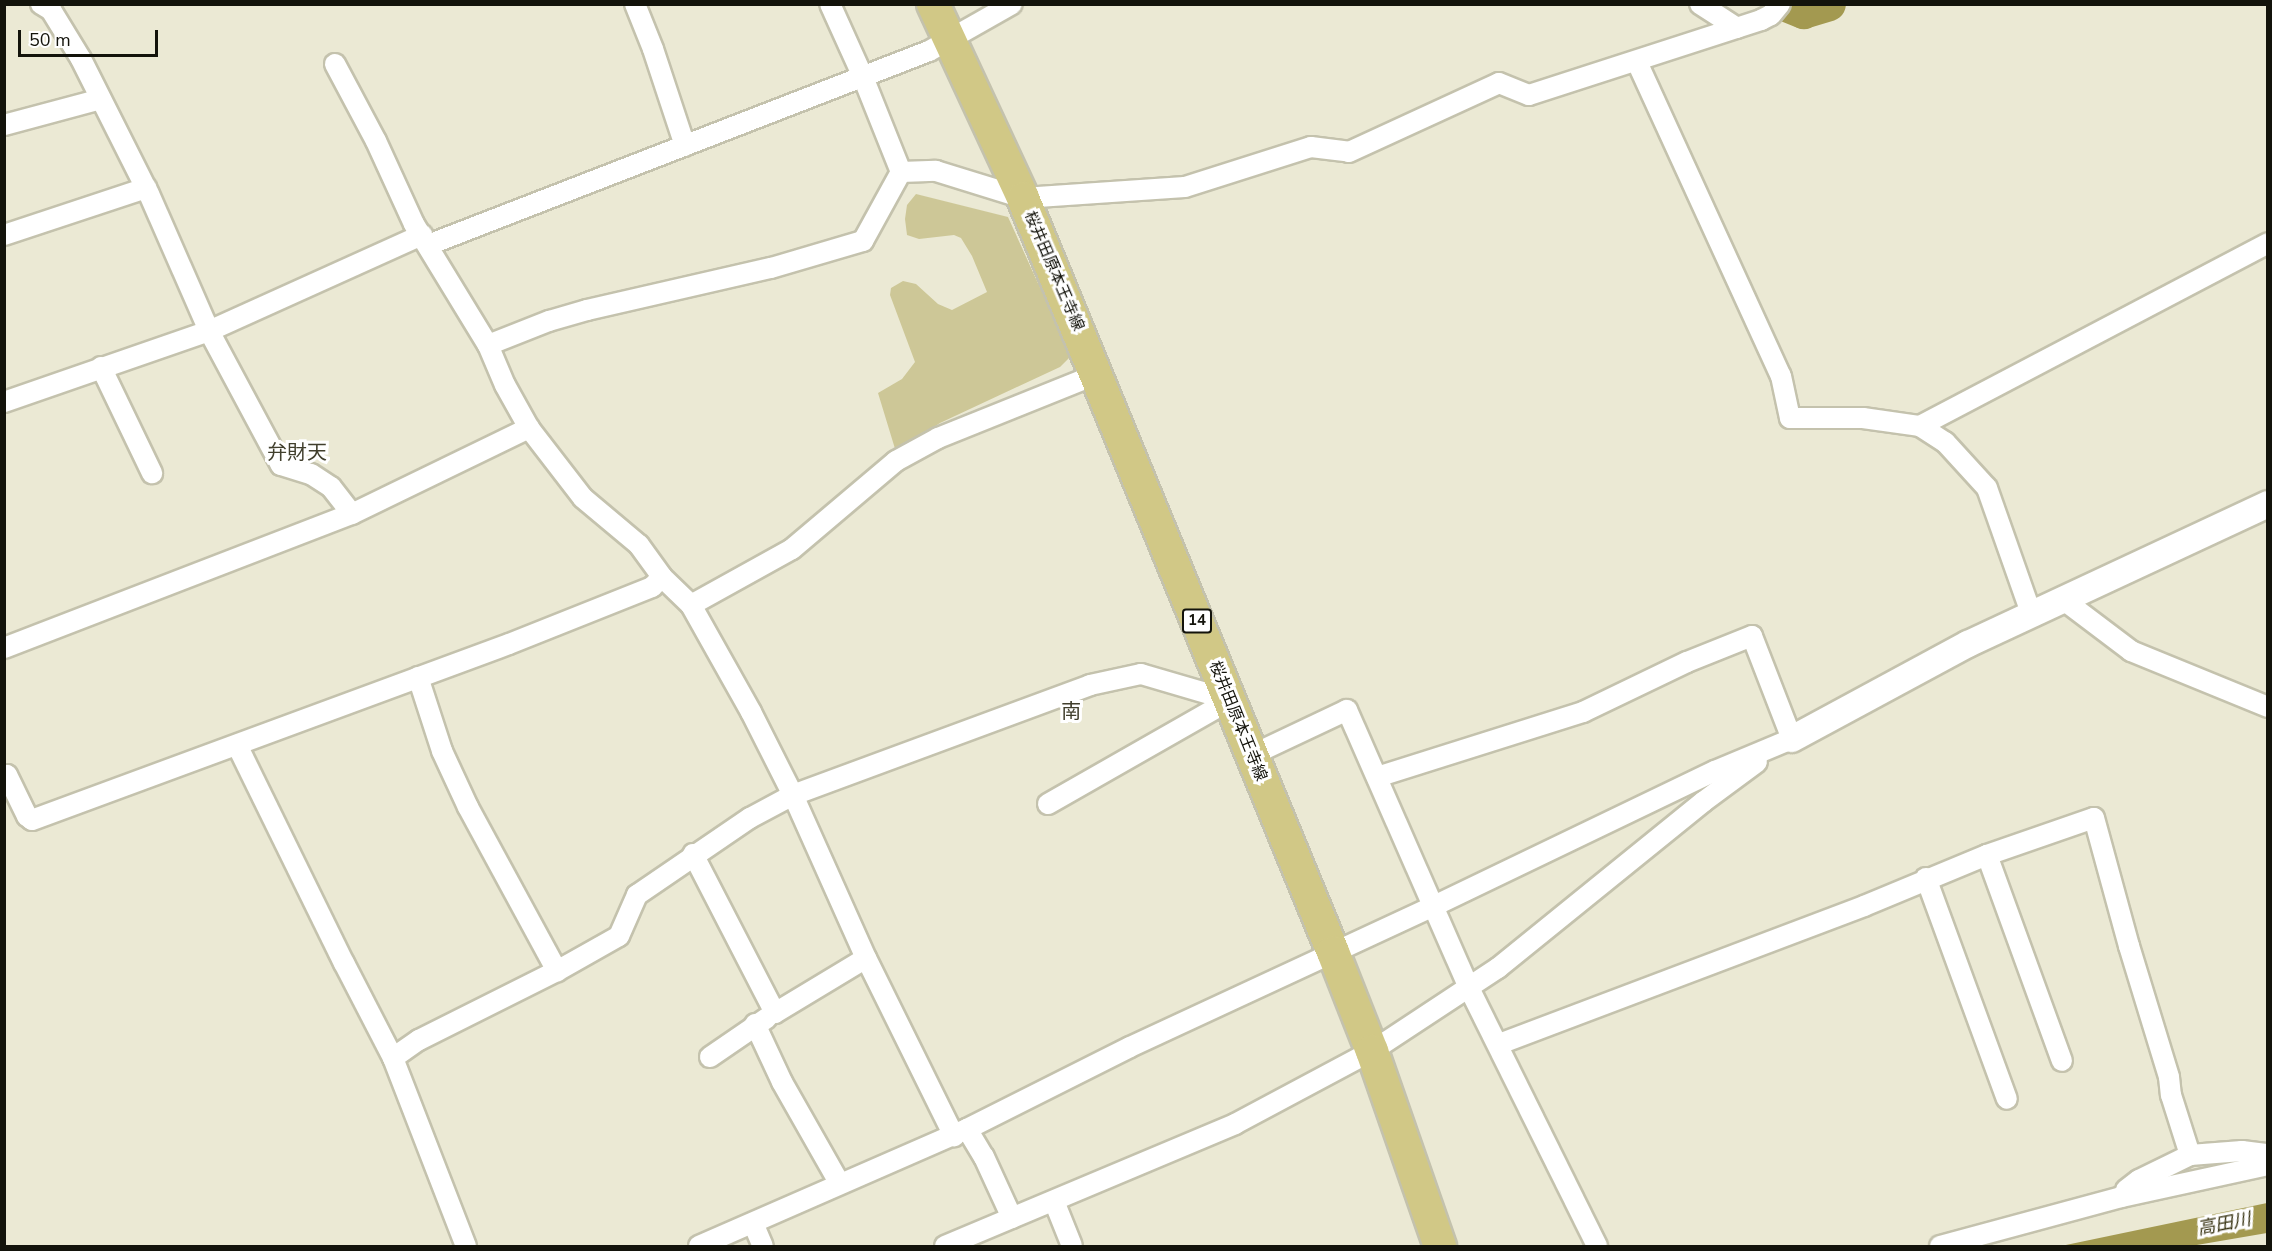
<!DOCTYPE html>
<html>
<head>
<meta charset="utf-8">
<style>
	body { margin:0 }
	#map { position:relative; width:2272px; height:1251px; overflow:hidden; background:#ebe9d4; font-family:"Nunito Sans","Noto Sans JP",sans-serif }
	div>[style] { position:absolute }
	[style*='--x'] { left:calc(var(--x)*1px); top:calc(var(--y)*1px); width:calc(var(--w)*1px); rotate:calc(var(--a)*1deg) }
	.green>* { inset:0; background:#cdc797 }
	.water>* { inset:0; background:#a39950 }
	.river>* { height:33px; margin:-16.5px; padding:0 16.5px; transform-origin:16.5px; border-radius:16.5px; background:#a39950 }
	.roads { filter:drop-shadow(2px 0 #c4c2ad) drop-shadow(-2px 0 #c4c2ad) drop-shadow(0 2px #c4c2ad) drop-shadow(0 -2px #c4c2ad) }
	.minor>* { height:20px; margin:-10px; padding:0 10px; transform-origin:10px; border-radius:10px; background:#fff }
	.tertiary>* { height:26px; margin:-13px; padding:0 13px; transform-origin:13px; border-radius:13px; background:#fff }
	.primary>* { height:32px; margin:-16px; padding:0 16px; transform-origin:16px; border-radius:16px; background:#d1c886 }
	span { translate:-50% -50%; white-space:nowrap; text-align:center; line-height:1.15; -webkit-text-stroke:6px #fff; paint-order:stroke }
	.shield-label span { padding:2px 4px; background:#fff; border:2px solid; border-radius:4px; -webkit-text-stroke-width:0 }
	.shield-label { font-size:15px; color:#13130b; font-weight:700 }
	.street-label { font-size:16px; color:#13130b }
	.water-label { font-size:18px; color:#332e0d; font-style:italic }
	.quarter-label { font-size:20px; color:#413f2d }
	.frame { position:absolute; inset:0; border:6px solid #13130b; pointer-events:none }
	.scale { position:absolute; left:18px; top:30px; width:140px; height:27px; box-sizing:border-box; border:3px solid #13130b; border-top:0; padding-left:8px; font-size:18px; line-height:21px; white-space:nowrap; color:#13130b; -webkit-text-stroke:4px #fff; paint-order:stroke }
</style>
</head>
<body>
<div id="map">
	<div class="green">
		<i style="clip-path:polygon(916px 194px,1008px 217px,1071px 356px,1060px 367px,940px 423px,896px 452px,878px 393px,902px 379px,915px 362px,890px 295px,891px 288px,903px 281px,916px 284px,938px 304px,952px 310px,987px 292px,972px 256px,961px 238px,954px 235px,919px 239px,907px 235px,905px 219px,907px 205px)"></i>
	</div>
	<div class="water">
		<i style="clip-path:polygon(2267px 1203px,2267px 1233px,2191px 1246px,2061px 1246px)"></i>
	</div>
	<div class="river">
		<i style="--x:1783;--y:4;--w:22;--a:22"></i>
		<i style="--x:1803;--y:12;--w:27;--a:-17"></i>
	</div>
	<div class="roads">
		<div class="minor">
			<i style="--x:41;--y:4;--w:12;--a:31"></i>
			<i style="--x:51;--y:10;--w:57;--a:58.5"></i>
			<i style="--x:81;--y:59;--w:151;--a:63.3"></i>
			<i style="--x:149;--y:194;--w:150;--a:66.3"></i>
			<i style="--x:209;--y:331;--w:152;--a:61.8"></i>
			<i style="--x:281;--y:465;--w:31;--a:17"></i>
			<i style="--x:311;--y:474;--w:24;--a:33"></i>
			<i style="--x:331;--y:487;--w:34;--a:52"></i>
			<i style="--x:635;--y:4;--w:48;--a:68.2"></i>
			<i style="--x:653;--y:49;--w:102;--a:71.7"></i>
			<i style="--x:1700;--y:4;--w:44;--a:33"></i>
			<i style="--x:1637;--y:62;--w:345;--a:65.4"></i>
			<i style="--x:1781;--y:376;--w:43;--a:77.9"></i>
			<i style="--x:1790;--y:418;--w:73;--a:0"></i>
			<i style="--x:1863;--y:418;--w:58;--a:8"></i>
			<i style="--x:1920;--y:426;--w:30;--a:33"></i>
			<i style="--x:1945;--y:442;--w:62;--a:47.6"></i>
			<i style="--x:1987;--y:488;--w:136;--a:70.6"></i>
			<i style="--x:335;--y:64;--w:87;--a:62"></i>
			<i style="--x:376;--y:141;--w:91;--a:65.4"></i>
			<i style="--x:414;--y:224;--w:142;--a:58.6"></i>
			<i style="--x:488;--y:345;--w:43;--a:67"></i>
			<i style="--x:505;--y:385;--w:49;--a:60.8"></i>
			<i style="--x:529;--y:428;--w:88;--a:52.4"></i>
			<i style="--x:583;--y:498;--w:73;--a:40"></i>
			<i style="--x:639;--y:545;--w:39;--a:54"></i>
			<i style="--x:662;--y:577;--w:40;--a:44"></i>
			<i style="--x:691;--y:605;--w:123;--a:60.7"></i>
			<i style="--x:751;--y:712;--w:93;--a:63.2"></i>
			<i style="--x:793;--y:795;--w:179;--a:65.9"></i>
			<i style="--x:866;--y:958;--w:199;--a:63.7"></i>
			<i style="--x:4;--y:125;--w:100;--a:-15"></i>
			<i style="--x:901;--y:172;--w:35;--a:-2"></i>
			<i style="--x:936;--y:171;--w:91;--a:17.2"></i>
			<i style="--x:1023;--y:198;--w:162;--a:-3.9"></i>
			<i style="--x:1185;--y:187;--w:132;--a:-17.6"></i>
			<i style="--x:1311;--y:147;--w:38;--a:7"></i>
			<i style="--x:1349;--y:152;--w:165;--a:-24.7"></i>
			<i style="--x:1499;--y:83;--w:32;--a:22"></i>
			<i style="--x:1529;--y:95;--w:244;--a:-17.9"></i>
			<i style="--x:1761;--y:20;--w:11;--a:-27"></i>
			<i style="--x:1771;--y:15;--w:14;--a:-51"></i>
			<i style="--x:4;--y:235;--w:150;--a:-18.3"></i>
			<i style="--x:428;--y:245;--w:537;--a:-21.17"></i>
			<i style="--x:929;--y:51;--w:95;--a:-29.5"></i>
			<i style="--x:488;--y:345;--w:66;--a:-21.5"></i>
			<i style="--x:549;--y:321;--w:40;--a:-16"></i>
			<i style="--x:587;--y:310;--w:189;--a:-12.9"></i>
			<i style="--x:771;--y:268;--w:96;--a:-16.4"></i>
			<i style="--x:863;--y:241;--w:79;--a:-61.2"></i>
			<i style="--x:901;--y:172;--w:102;--a:-111.8"></i>
			<i style="--x:863;--y:77;--w:80;--a:-114.3"></i>
			<i style="--x:101;--y:367;--w:118;--a:64.3"></i>
			<i style="--x:4;--y:402;--w:217;--a:-19.1"></i>
			<i style="--x:209;--y:331;--w:234;--a:-24.3"></i>
			<i style="--x:1920;--y:426;--w:393;--a:-27.7"></i>
			<i style="--x:2065;--y:601;--w:83;--a:37.1"></i>
			<i style="--x:2131;--y:651;--w:148;--a:22.2"></i>
			<i style="--x:691;--y:605;--w:115;--a:-29"></i>
			<i style="--x:792;--y:549;--w:136;--a:-40.2"></i>
			<i style="--x:896;--y:461;--w:48;--a:-28.7"></i>
			<i style="--x:938;--y:438;--w:171;--a:-21.9"></i>
			<i style="--x:4;--y:648;--w:373;--a:-21.1"></i>
			<i style="--x:352;--y:514;--w:197;--a:-25.9"></i>
			<i style="--x:418;--y:677;--w:78;--a:72"></i>
			<i style="--x:442;--y:751;--w:62;--a:65.1"></i>
			<i style="--x:468;--y:807;--w:187;--a:61.5"></i>
			<i style="--x:237;--y:745;--w:243;--a:63.9"></i>
			<i style="--x:344;--y:963;--w:107;--a:62.7"></i>
			<i style="--x:393;--y:1058;--w:202;--a:68.8"></i>
			<i style="--x:1252;--y:755;--w:105;--a:-25.3"></i>
			<i style="--x:1347;--y:710;--w:304;--a:66.3"></i>
			<i style="--x:1469;--y:988;--w:288;--a:63.6"></i>
			<i style="--x:4;--y:776;--w:3;--a:-18"></i>
			<i style="--x:7;--y:775;--w:46;--a:64"></i>
			<i style="--x:27;--y:816;--w:6;--a:39"></i>
			<i style="--x:32;--y:820;--w:508;--a:-20.25"></i>
			<i style="--x:509;--y:644;--w:154;--a:-21.7"></i>
			<i style="--x:652;--y:587;--w:14;--a:-45"></i>
			<i style="--x:1377;--y:777;--w:216;--a:-17.5"></i>
			<i style="--x:1583;--y:712;--w:115;--a:-25.7"></i>
			<i style="--x:1687;--y:662;--w:70;--a:-21.8"></i>
			<i style="--x:1752;--y:636;--w:110;--a:68.8"></i>
			<i style="--x:1048;--y:804;--w:210;--a:-29.7"></i>
			<i style="--x:693;--y:854;--w:179;--a:62.7"></i>
			<i style="--x:775;--y:1013;--w:106;--a:-31.1"></i>
			<i style="--x:1987;--y:855;--w:219;--a:70"></i>
			<i style="--x:1926;--y:878;--w:235;--a:69.9"></i>
			<i style="--x:755;--y:1024;--w:64;--a:65"></i>
			<i style="--x:782;--y:1082;--w:117;--a:60.4"></i>
			<i style="--x:1499;--y:1044;--w:390;--a:-20.7"></i>
			<i style="--x:1864;--y:906;--w:133;--a:-22.5"></i>
			<i style="--x:1987;--y:855;--w:113;--a:-19.1"></i>
			<i style="--x:2094;--y:818;--w:133;--a:74.7"></i>
			<i style="--x:2129;--y:946;--w:137;--a:73"></i>
			<i style="--x:2169;--y:1077;--w:18;--a:84"></i>
			<i style="--x:2171;--y:1095;--w:63;--a:72.4"></i>
			<i style="--x:2190;--y:1155;--w:52;--a:-4.4"></i>
			<i style="--x:2242;--y:1151;--w:26;--a:7"></i>
			<i style="--x:710;--y:1057;--w:69;--a:-34.4"></i>
			<i style="--x:393;--y:1058;--w:32;--a:-35"></i>
			<i style="--x:419;--y:1040;--w:154;--a:-26.6"></i>
			<i style="--x:557;--y:971;--w:71;--a:-29.4"></i>
			<i style="--x:619;--y:936;--w:45;--a:-66.3"></i>
			<i style="--x:637;--y:895;--w:137;--a:-34.3"></i>
			<i style="--x:750;--y:818;--w:49;--a:-28.1"></i>
			<i style="--x:793;--y:795;--w:317;--a:-20.3"></i>
			<i style="--x:1090;--y:685;--w:52;--a:-12.2"></i>
			<i style="--x:1141;--y:674;--w:93;--a:16.3"></i>
			<i style="--x:967;--y:1129;--w:33;--a:59"></i>
			<i style="--x:984;--y:1157;--w:67;--a:65.3"></i>
			<i style="--x:2126;--y:1190;--w:16;--a:-38"></i>
			<i style="--x:2139;--y:1180;--w:57;--a:-26.1"></i>
			<i style="--x:1054;--y:1201;--w:48;--a:68.2"></i>
			<i style="--x:753;--y:1223;--w:25;--a:67"></i>
			<i style="--x:699;--y:1246;--w:292;--a:-23.6"></i>
			<i style="--x:967;--y:1129;--w:182;--a:-26.7"></i>
			<i style="--x:1130;--y:1047;--w:335;--a:-24.9"></i>
			<i style="--x:1434;--y:906;--w:312;--a:-25.7"></i>
			<i style="--x:1715;--y:771;--w:83;--a:-22.6"></i>
			<i style="--x:945;--y:1246;--w:315;--a:-22.8"></i>
			<i style="--x:1235;--y:1124;--w:155;--a:-28.1"></i>
			<i style="--x:1372;--y:1051;--w:151;--a:-33.4"></i>
			<i style="--x:1498;--y:968;--w:264;--a:-39"></i>
			<i style="--x:1703;--y:802;--w:67;--a:-36.5"></i>
			<i style="--x:1940;--y:1246;--w:188;--a:-15.1"></i>
			<i style="--x:2121;--y:1197;--w:150;--a:-12.3"></i>
		</div>
		<div class="tertiary">
			<i style="--x:1792;--y:739;--w:200;--a:-28.4"></i>
			<i style="--x:1968;--y:644;--w:331;--a:-25"></i>
		</div>
		<div class="primary">
			<i style="--x:933;--y:4;--w:214;--a:65.1"></i>
			<i style="--x:1023;--y:198;--w:815;--a:67.65"></i>
			<i style="--x:1333;--y:952;--w:106;--a:68.5"></i>
			<i style="--x:1372;--y:1051;--w:207;--a:70.8"></i>
		</div>
	</div>
	<div class="shield-label">
		<span style="left:1197px;top:621px">14</span>
	</div>
	<div class="street-label">
		<span style="left:1054px;top:271px;rotate:67deg">桜井田原本王寺線</span>
		<span style="left:1238px;top:721px;rotate:68deg">桜井田原本王寺線</span>
	</div>
	<div class="water-label">
		<span style="left:2224px;top:1224px;rotate:-11deg">高田川</span>
	</div>
	<div class="quarter-label">
		<span style="left:297px;top:452px">弁財天</span>
		<span style="left:1071px;top:711px">南</span>
	</div>
	<div class="frame"></div>
	<div class="scale">50 m</div>
</div>
</body>
</html>
